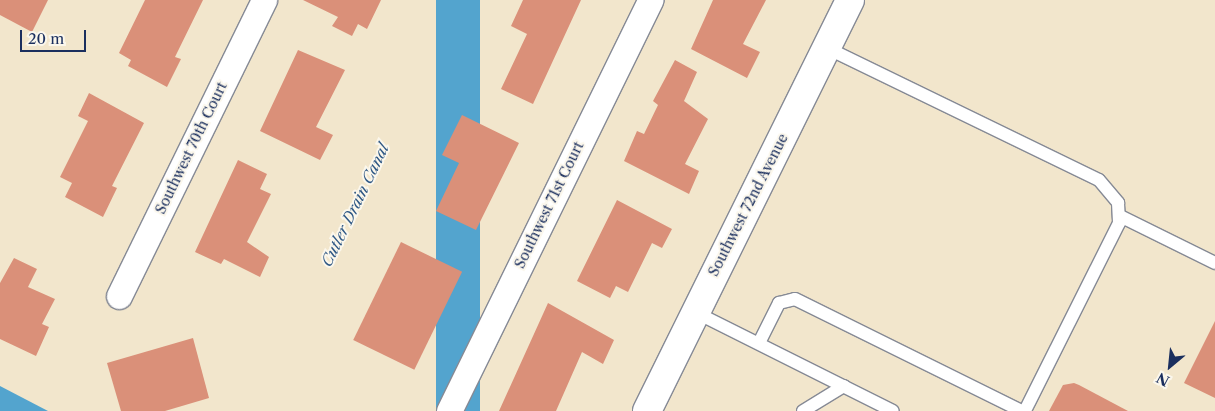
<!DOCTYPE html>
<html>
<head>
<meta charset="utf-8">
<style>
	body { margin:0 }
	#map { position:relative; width:1215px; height:411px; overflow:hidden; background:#f2e6cc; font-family:"Libre Caslon Text",serif }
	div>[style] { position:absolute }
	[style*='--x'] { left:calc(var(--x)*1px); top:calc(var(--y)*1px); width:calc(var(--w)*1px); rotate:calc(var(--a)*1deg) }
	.water>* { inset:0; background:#53a4ce; transform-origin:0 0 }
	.building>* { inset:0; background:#da9079; transform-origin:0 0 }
	.roads { filter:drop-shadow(1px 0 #868a95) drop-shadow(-1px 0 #868a95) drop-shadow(0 1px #868a95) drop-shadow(0 -1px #868a95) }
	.service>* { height:12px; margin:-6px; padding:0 6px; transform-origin:6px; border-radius:6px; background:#fff }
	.minor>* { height:25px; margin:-12.5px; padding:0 12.5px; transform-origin:12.5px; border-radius:12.5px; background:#fff }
	.tertiary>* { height:28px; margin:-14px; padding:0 14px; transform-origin:14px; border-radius:14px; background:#fff }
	span { translate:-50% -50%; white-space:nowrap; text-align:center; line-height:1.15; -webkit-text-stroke:4px #fbf7ec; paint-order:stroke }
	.street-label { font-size:14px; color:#1b2f5e }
	.water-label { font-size:15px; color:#2f5885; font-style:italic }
	.north { position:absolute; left:1145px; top:341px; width:50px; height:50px; -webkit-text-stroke:4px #fbf7ec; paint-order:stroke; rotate:208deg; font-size:14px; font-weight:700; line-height:20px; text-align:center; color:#1b2f5e }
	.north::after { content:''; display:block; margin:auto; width:18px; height:22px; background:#1b2f5e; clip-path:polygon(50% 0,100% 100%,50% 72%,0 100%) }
	.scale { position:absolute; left:20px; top:30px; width:66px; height:22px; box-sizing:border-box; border:2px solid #1b2f5e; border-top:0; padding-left:6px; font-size:15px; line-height:18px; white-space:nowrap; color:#1b2f5e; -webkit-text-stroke:4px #fbf7ec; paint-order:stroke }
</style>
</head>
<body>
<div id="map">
	<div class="water">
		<i style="left:436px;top:0;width:44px;height:458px"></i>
		<i style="clip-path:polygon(0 386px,48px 411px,0 411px)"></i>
	</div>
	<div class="building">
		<i style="clip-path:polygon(0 0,48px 0,32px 32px,0 15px)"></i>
		<i style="clip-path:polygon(145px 0,203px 0,175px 57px,181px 59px,167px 87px,128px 66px,131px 60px,119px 53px)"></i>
		<i style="clip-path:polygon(303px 0,381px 0,367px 29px,358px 24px,352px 36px,332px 26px,338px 17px)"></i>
		<i style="clip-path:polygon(523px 0,581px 0,533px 104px,501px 89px,527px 34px,511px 26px)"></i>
		<i style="clip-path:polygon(713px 0,766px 0,743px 44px,760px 52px,747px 78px,691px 49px)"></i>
		<i style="clip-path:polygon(298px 50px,345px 70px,316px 127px,333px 135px,320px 160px,260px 131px)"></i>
		<i style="clip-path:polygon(675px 60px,697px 72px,684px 101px,708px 119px,685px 164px,699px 171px,689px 194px,624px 161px,637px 131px,644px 134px,658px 105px,653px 101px)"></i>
		<i style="clip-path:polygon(89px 93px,144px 123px,112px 186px,117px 188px,103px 217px,65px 197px,72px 183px,60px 177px,88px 121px,78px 116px)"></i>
		<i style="clip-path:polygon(462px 115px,519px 143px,476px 230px,436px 211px,459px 163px,442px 155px)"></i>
		<i style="clip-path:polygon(238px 160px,267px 174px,260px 189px,271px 194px,247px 242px,269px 257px,260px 277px,224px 259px,221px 264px,195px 252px)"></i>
		<i style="clip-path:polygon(617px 200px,672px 229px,662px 248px,652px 243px,628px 292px,616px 286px,610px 298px,577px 281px)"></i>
		<i style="left:401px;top:242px;width:68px;height:109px;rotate:26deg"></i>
		<i style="clip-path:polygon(14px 258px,37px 269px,28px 287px,55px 299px,42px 324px,49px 327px,36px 356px,0 339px,0 283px)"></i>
		<i style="clip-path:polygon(548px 303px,614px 340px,603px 364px,582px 352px,556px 411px,499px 411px)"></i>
		<i style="clip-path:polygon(1215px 321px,1215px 398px,1184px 383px)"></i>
		<i style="clip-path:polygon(193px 338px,209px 398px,165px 411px,121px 411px,107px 363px)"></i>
		<i style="clip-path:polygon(1074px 383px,1079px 385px,1128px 411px,1049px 411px,1063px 385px)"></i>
	</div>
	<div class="roads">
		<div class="service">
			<i style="--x:827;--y:48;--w:302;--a:25.9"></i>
			<i style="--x:1099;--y:180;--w:30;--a:50"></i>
			<i style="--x:1118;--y:203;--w:20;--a:87"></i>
			<i style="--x:1119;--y:223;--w:210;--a:116.6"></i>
			<i style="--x:1120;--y:216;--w:106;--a:26.3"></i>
			<i style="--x:695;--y:312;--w:221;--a:26.6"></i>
			<i style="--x:759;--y:343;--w:45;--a:-63.4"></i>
			<i style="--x:779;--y:303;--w:16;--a:-14"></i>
			<i style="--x:795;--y:299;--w:253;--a:26.3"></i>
			<i style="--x:803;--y:411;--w:48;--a:-31.4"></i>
		</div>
		<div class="minor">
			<i style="--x:119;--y:296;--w:330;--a:-63.9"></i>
			<i style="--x:449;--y:411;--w:458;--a:-63.9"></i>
		</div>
		<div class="tertiary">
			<i style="--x:647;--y:411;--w:458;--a:-63.7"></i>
		</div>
	</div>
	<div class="street-label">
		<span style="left:191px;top:148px;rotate:-64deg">Southwest 70th Court</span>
		<span style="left:549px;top:205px;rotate:-64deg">Southwest 71st Court</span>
		<span style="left:748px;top:205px;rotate:-63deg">Southwest 72nd Avenue</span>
	</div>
	<div class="water-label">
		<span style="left:355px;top:205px;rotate:-64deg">Cutler Drain Canal</span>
	</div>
	<div class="north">N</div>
	<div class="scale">20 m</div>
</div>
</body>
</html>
